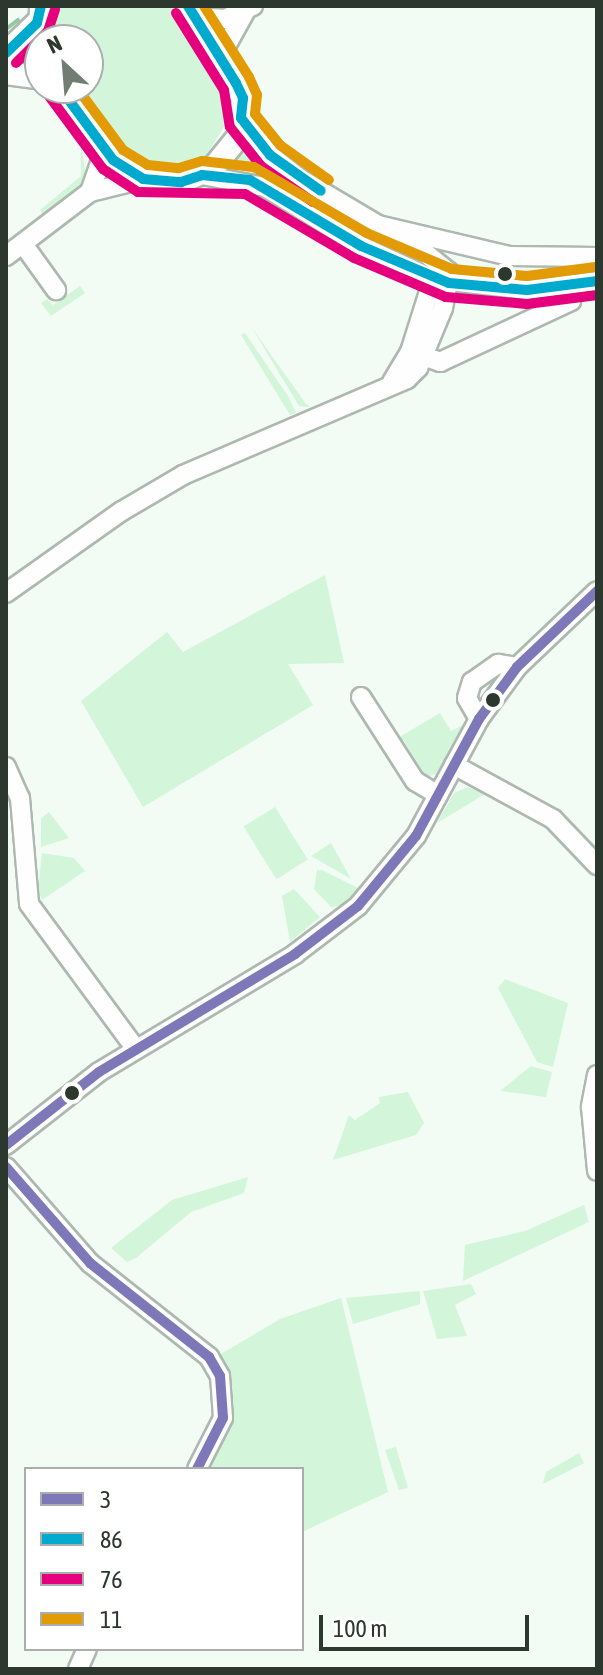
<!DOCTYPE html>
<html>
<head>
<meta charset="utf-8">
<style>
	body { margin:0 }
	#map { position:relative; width:603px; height:1675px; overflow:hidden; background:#f2fbf4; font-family:"Asap Condensed",sans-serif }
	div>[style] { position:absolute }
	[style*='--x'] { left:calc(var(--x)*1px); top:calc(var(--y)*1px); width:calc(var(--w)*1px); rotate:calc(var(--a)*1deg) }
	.green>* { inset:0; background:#d3f6da; transform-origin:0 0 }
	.stream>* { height:4px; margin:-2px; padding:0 2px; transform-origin:2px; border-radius:2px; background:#93c9a1 }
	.roads { filter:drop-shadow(2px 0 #aeb8b1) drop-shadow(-2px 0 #aeb8b1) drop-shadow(0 2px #aeb8b1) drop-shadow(0 -2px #aeb8b1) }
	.minor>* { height:18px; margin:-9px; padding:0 9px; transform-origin:9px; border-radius:9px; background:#fdfefd }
	.major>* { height:22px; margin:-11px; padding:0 11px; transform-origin:11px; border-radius:11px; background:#fdfefd }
	.bus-1>* { height:10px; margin:-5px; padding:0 5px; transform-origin:5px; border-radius:5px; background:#7e78b8 }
	.bus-2>* { height:10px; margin:-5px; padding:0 5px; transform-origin:5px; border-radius:5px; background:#00a9ce }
	.bus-3>* { height:10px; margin:-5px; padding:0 5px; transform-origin:5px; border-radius:5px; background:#e5007d }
	.bus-4>* { height:10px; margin:-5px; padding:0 5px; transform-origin:5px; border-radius:5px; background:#e39b05 }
	.dots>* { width:22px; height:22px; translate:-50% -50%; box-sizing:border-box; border:4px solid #fff; border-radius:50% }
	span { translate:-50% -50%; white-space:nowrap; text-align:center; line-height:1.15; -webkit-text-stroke:6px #fff; paint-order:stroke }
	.frame { position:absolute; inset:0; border:8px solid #2c372e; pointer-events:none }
	.legend { position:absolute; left:24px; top:1467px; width:280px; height:184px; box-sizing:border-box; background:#fff; border:2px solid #abafab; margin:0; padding:10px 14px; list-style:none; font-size:24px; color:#2c372e }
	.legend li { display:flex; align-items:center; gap:16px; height:40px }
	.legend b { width:40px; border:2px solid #abafab }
	.north { position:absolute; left:24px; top:24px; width:80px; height:80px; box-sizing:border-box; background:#fff; border:2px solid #abafab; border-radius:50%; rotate:334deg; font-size:22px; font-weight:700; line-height:32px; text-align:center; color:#2c372e }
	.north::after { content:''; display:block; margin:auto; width:28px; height:36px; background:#717c73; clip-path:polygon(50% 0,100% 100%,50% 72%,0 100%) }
	.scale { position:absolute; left:319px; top:1615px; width:210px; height:36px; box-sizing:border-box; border:4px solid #2c372e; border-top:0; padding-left:10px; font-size:24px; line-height:28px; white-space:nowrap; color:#2c372e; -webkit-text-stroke:6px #fff; paint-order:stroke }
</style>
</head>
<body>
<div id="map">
	<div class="green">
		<i style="clip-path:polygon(49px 6px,171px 6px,221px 82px,227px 106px,226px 123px,207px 155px,178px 169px,155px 170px,123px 157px,73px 88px,88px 88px,88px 40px,46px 40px)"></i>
		<i style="clip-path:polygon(242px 136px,415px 251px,426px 263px,423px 267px,359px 239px,272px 180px,225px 164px)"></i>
		<i style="clip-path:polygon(81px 144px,85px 170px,90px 172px,73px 196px,44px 216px,40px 210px,81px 176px)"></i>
		<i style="clip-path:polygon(80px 286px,85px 293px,51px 316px,41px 303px,47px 299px,53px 305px)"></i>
		<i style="clip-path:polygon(252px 328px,306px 404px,311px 407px,299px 406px)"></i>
		<i style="clip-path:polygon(245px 333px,288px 396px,296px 413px,290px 415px,241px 335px)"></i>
		<i style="clip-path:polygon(325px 575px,344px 663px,288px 664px,313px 705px,143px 807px,81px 701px,167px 632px,183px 652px)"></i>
		<i style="clip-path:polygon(440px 713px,451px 731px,463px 725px,436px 774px,426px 777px,404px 741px,396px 739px)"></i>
		<i style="clip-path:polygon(468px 787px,485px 794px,437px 823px,454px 793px)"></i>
		<i style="left:275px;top:807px;width:62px;height:37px;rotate:58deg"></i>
		<i style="clip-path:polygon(49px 812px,69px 838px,41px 847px,41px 818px)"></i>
		<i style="clip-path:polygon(331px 843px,351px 879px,311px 856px)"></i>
		<i style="clip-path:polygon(42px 853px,74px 858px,85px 871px,42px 900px,38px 889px)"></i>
		<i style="clip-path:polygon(317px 870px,322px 870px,360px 889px,340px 906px,331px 907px,314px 889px)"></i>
		<i style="clip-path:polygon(294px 889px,320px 917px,290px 942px,282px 896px)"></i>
		<i style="clip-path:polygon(505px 979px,568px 1003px,553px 1067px,537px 1062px,498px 988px)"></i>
		<i style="clip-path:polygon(531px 1066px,552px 1072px,546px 1097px,500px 1091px)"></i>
		<i style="clip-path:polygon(408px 1092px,424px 1123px,416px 1135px,333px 1160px,349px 1115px,355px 1120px,380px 1103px,379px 1097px)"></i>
		<i style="clip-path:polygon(248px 1177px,244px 1193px,191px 1212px,136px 1258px,127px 1262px,111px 1248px,172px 1200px)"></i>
		<i style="clip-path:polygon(584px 1205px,589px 1222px,463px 1281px,465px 1245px,525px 1231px)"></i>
		<i style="clip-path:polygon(471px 1284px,476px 1294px,455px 1305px,467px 1336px,437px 1339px,423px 1291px)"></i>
		<i style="clip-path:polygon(420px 1291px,420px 1304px,353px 1324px,346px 1298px)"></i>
		<i style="clip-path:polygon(341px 1298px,388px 1492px,302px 1532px,302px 1469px,203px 1469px,231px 1418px,232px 1393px,219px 1355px,280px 1319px)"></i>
		<i style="clip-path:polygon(396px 1447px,408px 1488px,399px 1490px,385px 1450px)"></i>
		<i style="clip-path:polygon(579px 1453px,584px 1463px,543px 1484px,546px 1472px)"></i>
	</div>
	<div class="stream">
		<i style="--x:6;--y:29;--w:15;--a:-37"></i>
	</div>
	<div class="roads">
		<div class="minor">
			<i style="--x:195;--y:17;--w:30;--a:4"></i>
			<i style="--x:225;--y:19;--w:31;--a:-25"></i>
			<i style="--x:221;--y:55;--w:49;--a:-60.8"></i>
			<i style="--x:241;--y:118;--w:47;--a:51.9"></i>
			<i style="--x:270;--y:155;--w:37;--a:38"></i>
			<i style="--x:299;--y:178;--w:92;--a:30.7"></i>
			<i style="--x:378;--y:225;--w:135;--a:13.3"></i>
			<i style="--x:509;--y:256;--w:88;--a:0.7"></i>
			<i style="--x:202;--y:175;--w:64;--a:10.8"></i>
			<i style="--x:265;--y:187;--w:113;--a:31.6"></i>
			<i style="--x:361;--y:246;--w:79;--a:24.6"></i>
			<i style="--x:433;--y:279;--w:95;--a:6.7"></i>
			<i style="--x:527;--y:290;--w:71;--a:-7.3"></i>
			<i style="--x:90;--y:192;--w:55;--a:-13.8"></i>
			<i style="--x:23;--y:244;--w:57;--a:54.3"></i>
			<i style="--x:6;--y:256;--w:106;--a:-37.3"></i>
			<i style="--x:90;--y:192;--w:46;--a:-70.8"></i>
			<i style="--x:410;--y:352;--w:32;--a:18"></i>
			<i style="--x:440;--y:362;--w:145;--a:-25"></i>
			<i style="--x:392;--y:382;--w:35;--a:-59"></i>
			<i style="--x:410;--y:352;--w:77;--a:-72.5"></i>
			<i style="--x:6;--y:593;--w:142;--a:-35.3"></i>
			<i style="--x:122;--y:511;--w:71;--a:-30.5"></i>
			<i style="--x:183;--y:475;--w:244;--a:-23.2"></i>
			<i style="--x:407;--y:379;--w:16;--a:-45"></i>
			<i style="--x:418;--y:368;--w:65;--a:-67.4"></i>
			<i style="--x:443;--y:308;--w:36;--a:-79"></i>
			<i style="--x:450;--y:273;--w:41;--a:-140.9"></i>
			<i style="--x:418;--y:247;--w:30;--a:-160"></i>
			<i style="--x:390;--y:237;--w:17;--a:-135"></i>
			<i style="--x:361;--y:697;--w:100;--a:57.3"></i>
			<i style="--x:415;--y:781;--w:27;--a:31"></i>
			<i style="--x:479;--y:719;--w:24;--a:-120"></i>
			<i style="--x:467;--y:698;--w:17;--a:-73"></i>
			<i style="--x:472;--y:682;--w:32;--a:-35"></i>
			<i style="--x:498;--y:664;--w:19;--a:9"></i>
			<i style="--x:454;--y:765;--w:113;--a:28.6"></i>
			<i style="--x:553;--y:819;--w:64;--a:46.3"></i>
			<i style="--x:6;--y:767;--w:34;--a:66"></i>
			<i style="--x:20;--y:798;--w:106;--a:85.1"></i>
			<i style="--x:29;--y:904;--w:179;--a:53.6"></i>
			<i style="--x:597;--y:1075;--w:33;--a:101"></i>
			<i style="--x:591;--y:1107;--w:64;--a:84.6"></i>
			<i style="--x:6;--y:1145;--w:118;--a:-38.1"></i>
			<i style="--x:99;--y:1072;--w:229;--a:-31"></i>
			<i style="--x:295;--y:954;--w:79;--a:-37.3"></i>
			<i style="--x:358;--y:906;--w:91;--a:-50.4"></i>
			<i style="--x:416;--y:836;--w:133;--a:-61.7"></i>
			<i style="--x:479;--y:719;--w:64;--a:-53.8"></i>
			<i style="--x:517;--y:667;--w:110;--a:-43.5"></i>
			<i style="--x:6;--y:1167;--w:128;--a:48.8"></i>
			<i style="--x:90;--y:1263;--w:152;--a:38.3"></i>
			<i style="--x:209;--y:1357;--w:22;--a:60"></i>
			<i style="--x:220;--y:1376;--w:42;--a:85.9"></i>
			<i style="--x:223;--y:1418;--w:57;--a:117"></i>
			<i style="--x:78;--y:1669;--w:22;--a:-66"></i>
		</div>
		<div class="major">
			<i style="--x:40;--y:49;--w:43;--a:-88.7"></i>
			<i style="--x:6;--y:53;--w:43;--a:-44.1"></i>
			<i style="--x:6;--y:73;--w:34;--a:8"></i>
			<i style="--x:61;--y:88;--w:89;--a:54.2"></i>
			<i style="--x:113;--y:160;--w:19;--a:35"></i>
			<i style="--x:129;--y:171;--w:16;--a:30"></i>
			<i style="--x:143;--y:179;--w:38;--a:5"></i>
			<i style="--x:181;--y:182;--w:36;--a:-24"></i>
			<i style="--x:214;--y:167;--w:40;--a:-51"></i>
			<i style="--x:239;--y:136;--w:38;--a:-84"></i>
			<i style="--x:243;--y:98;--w:107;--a:-120.9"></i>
		</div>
	</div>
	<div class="bus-1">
		<i style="--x:6;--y:1145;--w:118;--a:-38.1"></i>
		<i style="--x:99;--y:1072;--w:229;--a:-31"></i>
		<i style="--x:295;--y:954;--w:79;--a:-37.3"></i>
		<i style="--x:358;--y:906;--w:91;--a:-50.4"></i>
		<i style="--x:416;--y:836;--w:133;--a:-61.7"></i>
		<i style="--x:479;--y:719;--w:64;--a:-53.8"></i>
		<i style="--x:517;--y:667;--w:110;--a:-43.5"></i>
		<i style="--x:6;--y:1167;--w:128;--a:48.8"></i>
		<i style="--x:90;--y:1263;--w:152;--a:38.3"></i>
		<i style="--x:209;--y:1357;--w:22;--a:60"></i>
		<i style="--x:220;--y:1376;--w:42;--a:85.9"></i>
		<i style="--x:223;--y:1418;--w:57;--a:117"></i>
	</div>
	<div class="bus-2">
		<i style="--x:188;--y:6;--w:91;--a:58.1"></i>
		<i style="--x:236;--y:83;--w:17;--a:65"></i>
		<i style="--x:243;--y:98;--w:20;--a:96"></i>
		<i style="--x:241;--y:118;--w:47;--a:51.9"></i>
		<i style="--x:270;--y:155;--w:62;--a:35.2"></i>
		<i style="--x:6;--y:53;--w:43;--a:-44.1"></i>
		<i style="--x:37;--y:23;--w:17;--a:-77"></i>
		<i style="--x:60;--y:88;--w:89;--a:53.6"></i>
		<i style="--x:113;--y:160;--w:36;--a:32"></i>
		<i style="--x:143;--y:179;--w:38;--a:5"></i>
		<i style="--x:181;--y:182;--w:22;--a:-18"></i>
		<i style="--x:202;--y:175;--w:48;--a:5.9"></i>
		<i style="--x:250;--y:180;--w:129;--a:30.7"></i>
		<i style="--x:361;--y:246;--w:95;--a:22.8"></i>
		<i style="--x:449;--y:283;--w:78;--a:5.1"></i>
		<i style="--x:527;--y:290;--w:71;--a:-7.3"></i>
	</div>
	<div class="bus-3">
		<i style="--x:176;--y:13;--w:91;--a:58.1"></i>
		<i style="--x:224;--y:90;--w:37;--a:81"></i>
		<i style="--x:230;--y:127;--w:50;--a:51.5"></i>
		<i style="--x:261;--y:166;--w:63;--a:34.7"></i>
		<i style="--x:16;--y:63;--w:45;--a:-45"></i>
		<i style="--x:48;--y:31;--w:23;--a:-72"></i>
		<i style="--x:49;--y:96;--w:91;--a:53.5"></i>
		<i style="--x:103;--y:169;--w:42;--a:33.3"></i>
		<i style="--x:138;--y:192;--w:107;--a:1.1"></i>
		<i style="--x:245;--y:194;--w:126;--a:30.4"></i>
		<i style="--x:354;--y:258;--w:100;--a:23"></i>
		<i style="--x:446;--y:297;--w:81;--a:4.9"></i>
		<i style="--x:527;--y:304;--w:71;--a:-7.3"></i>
	</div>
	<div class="bus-4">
		<i style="--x:204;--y:6;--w:84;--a:57.6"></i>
		<i style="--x:249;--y:77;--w:20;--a:66"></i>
		<i style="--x:257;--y:95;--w:19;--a:96"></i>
		<i style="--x:255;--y:114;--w:40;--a:51"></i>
		<i style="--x:280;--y:145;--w:60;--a:35.5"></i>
		<i style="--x:77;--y:88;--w:77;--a:53.4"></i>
		<i style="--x:123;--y:150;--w:29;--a:31"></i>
		<i style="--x:148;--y:165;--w:31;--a:6"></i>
		<i style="--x:179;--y:168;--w:24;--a:-17"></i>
		<i style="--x:202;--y:161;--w:52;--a:6.6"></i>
		<i style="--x:254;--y:167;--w:131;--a:30.3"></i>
		<i style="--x:367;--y:233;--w:92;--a:23"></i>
		<i style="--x:452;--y:269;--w:75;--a:5.3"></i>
		<i style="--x:527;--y:276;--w:69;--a:-7.5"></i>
	</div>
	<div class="dots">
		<i style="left:505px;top:274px;background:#2c372e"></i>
		<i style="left:493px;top:700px;background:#2c372e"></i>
		<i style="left:72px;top:1093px;background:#2c372e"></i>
	</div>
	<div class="frame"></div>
	<ul class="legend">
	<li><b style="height:10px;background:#7e78b8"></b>3</li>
	<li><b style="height:10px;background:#00a9ce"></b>86</li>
	<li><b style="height:10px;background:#e5007d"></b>76</li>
	<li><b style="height:10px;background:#e39b05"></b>11</li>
	</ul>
	<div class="north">N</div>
	<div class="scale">100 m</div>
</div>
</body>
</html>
